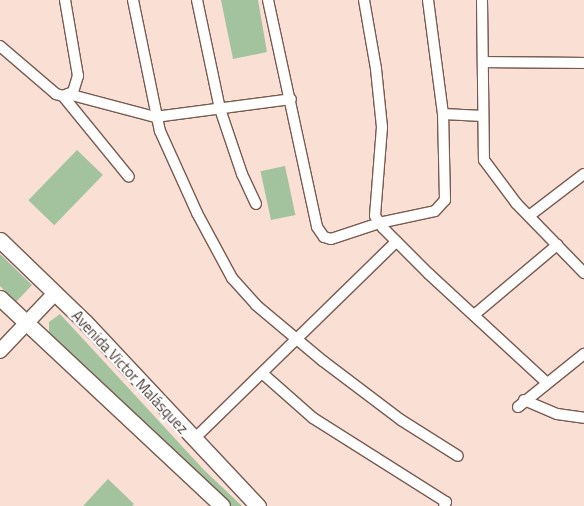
<!DOCTYPE html>
<html>
<head>
<meta charset="utf-8">
<style>
	body { margin:0 }
	#map { position:relative; width:584px; height:506px; overflow:hidden; background:#fadfd5; font-family:"Titillium Web",sans-serif }
	div>[style] { position:absolute }
	[style*='--x'] { left:calc(var(--x)*1px); top:calc(var(--y)*1px); width:calc(var(--w)*1px); rotate:calc(var(--a)*1deg) }
	.green>* { inset:0; background:#a2c39d; transform-origin:0 0 }
	.roads { filter:drop-shadow(1px 0 #785b50) drop-shadow(-1px 0 #785b50) drop-shadow(0 1px #785b50) drop-shadow(0 -1px #785b50) }
	.street>* { height:10px; margin:-5px; padding:0 5px; transform-origin:5px; border-radius:5px; background:#fff }
	.secondary>* { height:14px; margin:-7px; padding:0 7px; transform-origin:7px; border-radius:7px; background:#fff }
	.primary>* { height:15px; margin:-7.5px; padding:0 7.5px; transform-origin:7.5px; border-radius:7.5px; background:#fff }
	span { translate:-50% -50%; white-space:nowrap; text-align:center; line-height:1.15; -webkit-text-stroke:4.5px #fff; paint-order:stroke }
	.street-label { font-size:15px; color:#473934 }
</style>
</head>
<body>
<div id="map">
	<div class="green">
		<i style="clip-path:polygon(221px 0,258px 0,267px 52px,233px 59px)"></i>
		<i style="left:77px;top:150px;width:36px;height:70px;rotate:44deg"></i>
		<i style="left:285px;top:166px;width:50px;height:25px;rotate:78deg"></i>
		<i style="clip-path:polygon(0 254px,32px 285px,16px 302px,0 286px)"></i>
		<i style="clip-path:polygon(60px 314px,204px 470px,242px 506px,230px 506px,225px 502px,49px 334px,49px 322px)"></i>
		<i style="clip-path:polygon(108px 479px,134px 504px,132px 506px,83px 506px)"></i>
	</div>
	<div class="roads">
		<div class="street">
			<i style="--x:133;--y:0;--w:134;--a:78.4"></i>
			<i style="--x:160;--y:131;--w:90;--a:65.7"></i>
			<i style="--x:197;--y:213;--w:74;--a:61.7"></i>
			<i style="--x:232;--y:278;--w:36;--a:48"></i>
			<i style="--x:256;--y:305;--w:87;--a:39.9"></i>
			<i style="--x:323;--y:361;--w:98;--a:37.1"></i>
			<i style="--x:401;--y:420;--w:67;--a:32.3"></i>
			<i style="--x:197;--y:0;--w:111;--a:78.1"></i>
			<i style="--x:220;--y:109;--w:69;--a:71.3"></i>
			<i style="--x:242;--y:174;--w:33;--a:65"></i>
			<i style="--x:268;--y:0;--w:232;--a:77.8"></i>
			<i style="--x:317;--y:227;--w:12;--a:55"></i>
			<i style="--x:324;--y:237;--w:7;--a:16"></i>
			<i style="--x:331;--y:239;--w:51;--a:-18.4"></i>
			<i style="--x:379;--y:223;--w:57;--a:-12.1"></i>
			<i style="--x:435;--y:211;--w:15;--a:-48"></i>
			<i style="--x:445;--y:200;--w:86;--a:-91.3"></i>
			<i style="--x:443;--y:114;--w:115;--a:-97.5"></i>
			<i style="--x:364;--y:0;--w:70;--a:80.1"></i>
			<i style="--x:376;--y:69;--w:58;--a:84.1"></i>
			<i style="--x:382;--y:127;--w:89;--a:94.5"></i>
			<i style="--x:375;--y:216;--w:14;--a:56"></i>
			<i style="--x:383;--y:228;--w:65;--a:45"></i>
			<i style="--x:429;--y:274;--w:159;--a:42.7"></i>
			<i style="--x:482;--y:0;--w:160;--a:89.3"></i>
			<i style="--x:484;--y:160;--w:54;--a:53.3"></i>
			<i style="--x:516;--y:203;--w:98;--a:45.8"></i>
			<i style="--x:0;--y:46;--w:74;--a:40.6"></i>
			<i style="--x:56;--y:94;--w:7;--a:16"></i>
			<i style="--x:63;--y:96;--w:11;--a:-22"></i>
			<i style="--x:73;--y:92;--w:17;--a:-73"></i>
			<i style="--x:78;--y:76;--w:77;--a:-99.7"></i>
			<i style="--x:483;--y:62;--w:101;--a:0.6"></i>
			<i style="--x:68;--y:94;--w:90;--a:14.8"></i>
			<i style="--x:155;--y:117;--w:137;--a:-7.5"></i>
			<i style="--x:63;--y:96;--w:104;--a:50.8"></i>
			<i style="--x:443;--y:114;--w:40;--a:2.9"></i>
			<i style="--x:529;--y:216;--w:69;--a:-37.4"></i>
			<i style="--x:474;--y:315;--w:109;--a:-40.1"></i>
			<i style="--x:262;--y:373;--w:68;--a:41.4"></i>
			<i style="--x:313;--y:418;--w:157;--a:32.3"></i>
			<i style="--x:446;--y:502;--w:4;--a:117"></i>
			<i style="--x:524;--y:400;--w:36;--a:23"></i>
			<i style="--x:557;--y:414;--w:27;--a:8"></i>
			<i style="--x:518;--y:407;--w:85;--a:-38.8"></i>
			<i style="--x:193;--y:440;--w:284;--a:-44.3"></i>
		</div>
		<div class="secondary">
			<i style="--x:0;--y:351;--w:79;--a:-46.5"></i>
		</div>
		<div class="primary">
			<i style="--x:0;--y:240;--w:118;--a:44"></i>
			<i style="--x:85;--y:322;--w:253;--a:46.8"></i>
			<i style="--x:0;--y:298;--w:304;--a:43.1"></i>
		</div>
	</div>
	<div class="street-label">
		<span style="left:130px;top:372px;rotate:47deg">Avenida Victor Malásquez</span>
	</div>
</div>
</body>
</html>
